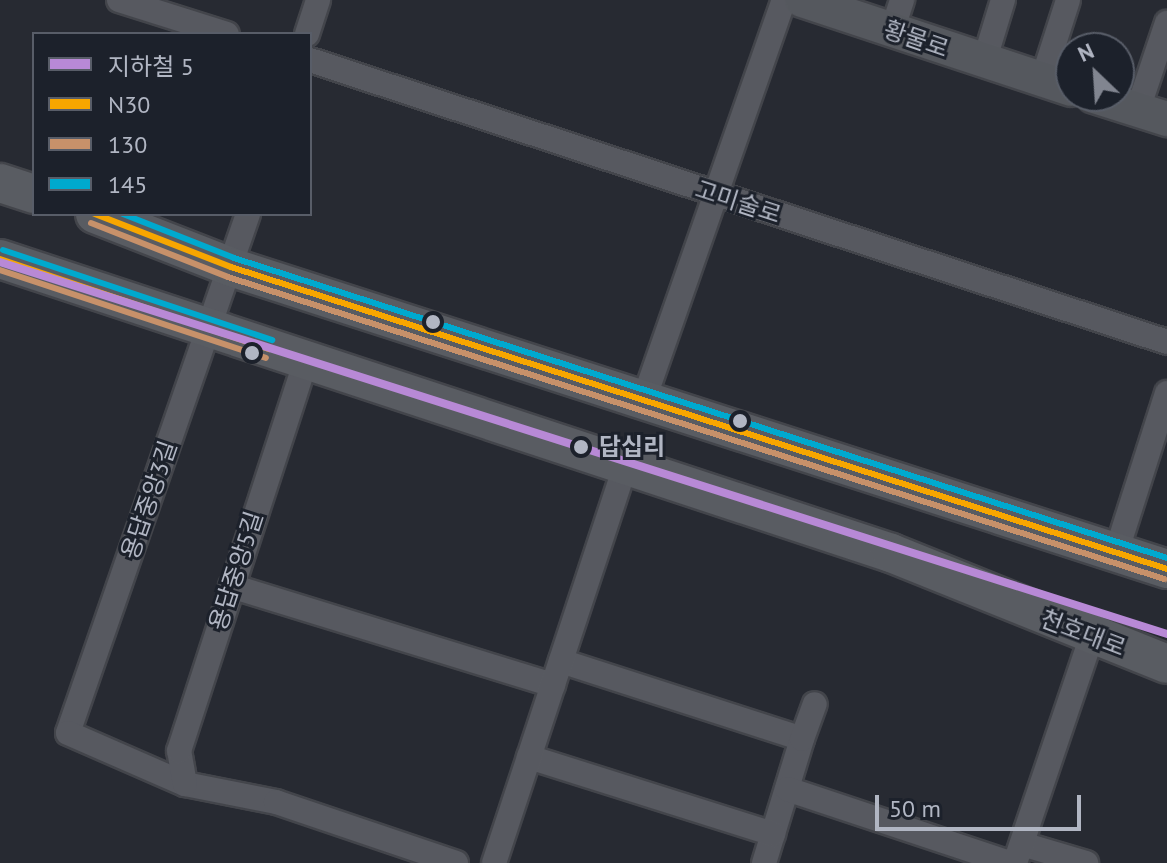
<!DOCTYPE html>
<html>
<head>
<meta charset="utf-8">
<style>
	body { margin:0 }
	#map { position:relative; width:1167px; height:863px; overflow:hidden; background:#272a32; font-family:"PT Sans","Noto Sans KR",sans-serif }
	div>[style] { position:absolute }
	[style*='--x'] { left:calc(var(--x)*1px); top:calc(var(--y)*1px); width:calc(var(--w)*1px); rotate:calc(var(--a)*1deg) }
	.roads { filter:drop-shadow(2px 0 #43454b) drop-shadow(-2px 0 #43454b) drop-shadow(0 2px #43454b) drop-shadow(0 -2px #43454b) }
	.street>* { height:24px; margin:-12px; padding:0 12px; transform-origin:12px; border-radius:12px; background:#575960 }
	.secondary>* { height:34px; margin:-17px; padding:0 17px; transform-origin:17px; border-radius:17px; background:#55585e }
	.primary>* { height:38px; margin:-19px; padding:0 19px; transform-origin:19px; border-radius:19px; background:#595c62 }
	.bus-1>* { height:6px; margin:-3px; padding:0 3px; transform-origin:3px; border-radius:3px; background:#f7a600 }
	.bus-2>* { height:6px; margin:-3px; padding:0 3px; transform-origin:3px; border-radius:3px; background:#c7916a }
	.bus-3>* { height:6px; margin:-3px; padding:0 3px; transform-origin:3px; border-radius:3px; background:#00a9ce }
	.metro-1>* { height:8px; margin:-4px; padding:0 4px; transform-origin:4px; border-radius:4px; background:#b889d6 }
	.dots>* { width:22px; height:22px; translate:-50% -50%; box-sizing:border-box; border:4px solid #1c212b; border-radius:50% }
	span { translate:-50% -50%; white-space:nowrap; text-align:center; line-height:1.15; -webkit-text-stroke:6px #1c212b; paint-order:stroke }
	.street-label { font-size:24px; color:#b1b6c3 }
	.stop-label { font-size:24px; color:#b1b6c3; font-weight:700 }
	.left { translate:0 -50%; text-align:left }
	.legend { position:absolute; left:32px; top:32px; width:280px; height:184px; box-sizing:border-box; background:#1c212b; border:2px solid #585d68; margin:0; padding:10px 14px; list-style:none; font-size:24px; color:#b1b6c3 }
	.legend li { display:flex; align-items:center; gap:16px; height:40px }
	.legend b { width:40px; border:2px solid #585d68 }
	.north { position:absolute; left:1055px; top:32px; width:80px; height:80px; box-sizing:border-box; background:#1c212b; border:2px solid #585d68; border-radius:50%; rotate:335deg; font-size:22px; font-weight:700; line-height:32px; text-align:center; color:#b1b6c3 }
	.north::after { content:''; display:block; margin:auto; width:28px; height:36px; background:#818590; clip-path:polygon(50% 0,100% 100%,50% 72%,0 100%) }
	.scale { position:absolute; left:875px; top:795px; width:206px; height:36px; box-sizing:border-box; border:4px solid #b1b6c3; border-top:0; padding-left:10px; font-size:24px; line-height:28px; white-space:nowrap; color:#b1b6c3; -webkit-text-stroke:6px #1c212b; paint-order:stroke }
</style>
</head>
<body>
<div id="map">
	<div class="roads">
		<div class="street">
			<i style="--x:119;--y:0;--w:113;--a:17.5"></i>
			<i style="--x:892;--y:31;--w:33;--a:-72"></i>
			<i style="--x:307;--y:34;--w:36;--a:-72"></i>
			<i style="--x:310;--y:60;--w:902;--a:18.21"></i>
			<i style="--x:984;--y:62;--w:65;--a:-73"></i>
			<i style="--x:1042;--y:81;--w:85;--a:-72.2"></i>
			<i style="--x:1138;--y:109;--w:91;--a:-71.4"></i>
			<i style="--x:248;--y:214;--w:549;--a:109.13"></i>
			<i style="--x:68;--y:733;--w:128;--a:23.6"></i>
			<i style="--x:185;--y:784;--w:93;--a:11.2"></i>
			<i style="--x:276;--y:802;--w:190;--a:18.7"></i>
			<i style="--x:643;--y:402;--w:426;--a:-70.7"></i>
			<i style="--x:1116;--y:553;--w:168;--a:-72.3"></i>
			<i style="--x:231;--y:586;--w:337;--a:17.1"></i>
			<i style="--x:561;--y:661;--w:253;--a:17.9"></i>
			<i style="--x:802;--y:739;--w:130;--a:107"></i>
			<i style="--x:802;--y:739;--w:37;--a:-70"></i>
			<i style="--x:529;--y:757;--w:256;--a:17.5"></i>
			<i style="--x:185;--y:784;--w:34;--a:-100"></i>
			<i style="--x:179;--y:751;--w:411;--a:-72"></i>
			<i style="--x:787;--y:789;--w:235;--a:18.4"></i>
			<i style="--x:1022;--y:844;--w:67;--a:16.5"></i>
			<i style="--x:494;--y:863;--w:420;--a:-71.7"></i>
			<i style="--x:1015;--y:863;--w:237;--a:-71.3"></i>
		</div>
		<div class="secondary">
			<i style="--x:802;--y:0;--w:283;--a:18.3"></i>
			<i style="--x:1094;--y:96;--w:77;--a:17.5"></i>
		</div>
		<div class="primary">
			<i style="--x:0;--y:183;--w:36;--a:18"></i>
			<i style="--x:95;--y:214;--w:146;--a:21.3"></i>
			<i style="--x:231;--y:267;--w:984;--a:17.88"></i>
			<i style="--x:0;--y:259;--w:938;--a:18.26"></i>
			<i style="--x:891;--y:553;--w:297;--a:21.9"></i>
		</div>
	</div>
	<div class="bus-1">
		<i style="--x:95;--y:214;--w:146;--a:21.3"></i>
		<i style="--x:231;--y:267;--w:984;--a:17.88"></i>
		<i style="--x:0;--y:259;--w:284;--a:18.5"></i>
	</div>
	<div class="bus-2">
		<i style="--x:91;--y:223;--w:147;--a:21.5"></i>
		<i style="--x:228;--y:277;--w:984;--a:17.88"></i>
		<i style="--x:0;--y:270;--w:280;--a:18.3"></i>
	</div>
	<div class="bus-3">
		<i style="--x:123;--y:214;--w:119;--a:21.6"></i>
		<i style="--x:234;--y:258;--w:980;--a:17.82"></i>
		<i style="--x:3;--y:250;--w:284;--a:18.5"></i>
	</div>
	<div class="metro-1">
		<i style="--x:0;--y:262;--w:1225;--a:17.68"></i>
	</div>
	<div class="dots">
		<i style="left:433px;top:322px;background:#b1b6c3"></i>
		<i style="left:252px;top:353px;background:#b1b6c3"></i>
		<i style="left:740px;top:421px;background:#b1b6c3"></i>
		<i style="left:581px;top:447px;background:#b1b6c3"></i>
	</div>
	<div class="street-label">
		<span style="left:916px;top:39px;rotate:19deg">황물로</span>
		<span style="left:738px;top:202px;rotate:18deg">고미술로</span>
		<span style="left:149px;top:500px;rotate:-71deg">용답중앙3길</span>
		<span style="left:236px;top:571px;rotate:-72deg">용답중앙5길</span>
		<span style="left:1083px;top:633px;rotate:21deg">천호대로</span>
	</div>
	<div class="stop-label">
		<span class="left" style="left:599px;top:447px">답십리</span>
	</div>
	<ul class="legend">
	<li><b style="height:10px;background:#b889d6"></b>지하철 5</li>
	<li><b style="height:10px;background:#f7a600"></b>N30</li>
	<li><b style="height:10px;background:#c7916a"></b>130</li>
	<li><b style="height:10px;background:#00a9ce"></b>145</li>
	</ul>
	<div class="north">N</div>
	<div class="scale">50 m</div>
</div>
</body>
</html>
